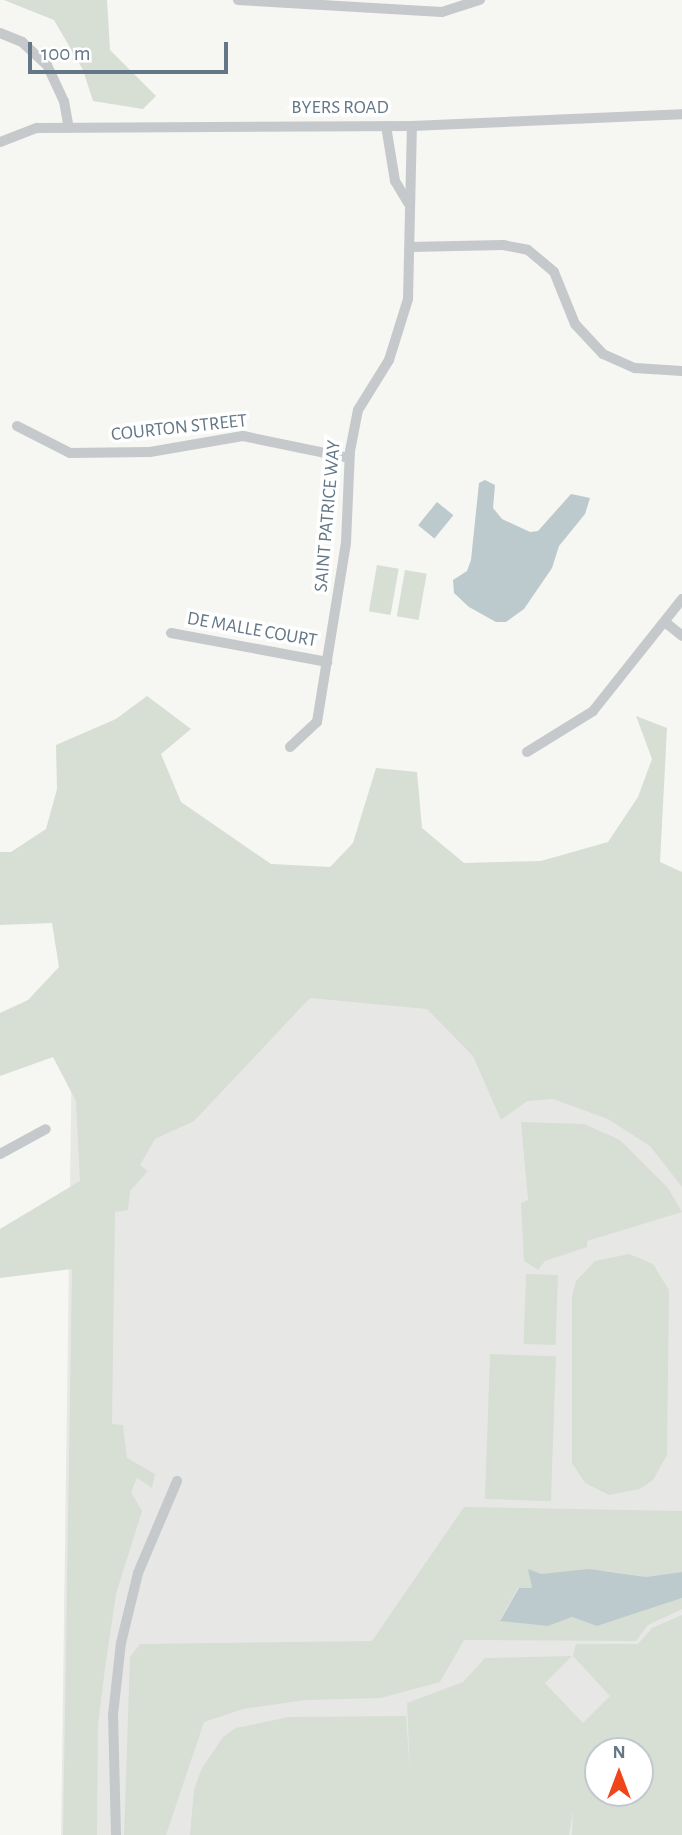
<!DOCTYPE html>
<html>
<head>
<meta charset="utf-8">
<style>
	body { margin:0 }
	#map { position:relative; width:682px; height:1835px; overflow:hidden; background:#f6f6f2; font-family:"Alegreya Sans",sans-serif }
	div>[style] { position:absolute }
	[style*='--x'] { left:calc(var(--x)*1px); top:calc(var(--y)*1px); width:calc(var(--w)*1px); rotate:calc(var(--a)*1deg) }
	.built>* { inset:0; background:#e7e8e6 }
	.green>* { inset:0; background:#d7ded3; transform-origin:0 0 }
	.water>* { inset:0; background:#bcc9cd; transform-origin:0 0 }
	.street>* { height:10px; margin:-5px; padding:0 5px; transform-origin:5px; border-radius:5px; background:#c5c9cc }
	span { translate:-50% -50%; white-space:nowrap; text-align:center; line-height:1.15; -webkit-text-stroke:7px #fff; paint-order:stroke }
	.street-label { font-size:19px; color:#637786 }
	.north { position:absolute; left:584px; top:1737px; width:70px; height:70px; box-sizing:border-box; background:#fff; border:2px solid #c1c9cf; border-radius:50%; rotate:0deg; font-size:19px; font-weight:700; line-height:28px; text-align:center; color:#637786 }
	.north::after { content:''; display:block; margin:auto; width:24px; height:32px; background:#f04519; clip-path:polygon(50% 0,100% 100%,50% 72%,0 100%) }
	.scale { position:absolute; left:28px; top:42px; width:200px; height:32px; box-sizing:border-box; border:4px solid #637786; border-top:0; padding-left:9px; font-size:21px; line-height:24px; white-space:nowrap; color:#637786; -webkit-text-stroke:5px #fff; paint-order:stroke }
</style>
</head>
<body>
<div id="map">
	<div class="built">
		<i style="clip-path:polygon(evenodd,73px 970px,682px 970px,682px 1835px,61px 1835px,73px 970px,598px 1751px,640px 1751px,640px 1793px,598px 1793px,598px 1751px)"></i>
	</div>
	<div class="green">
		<i style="clip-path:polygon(4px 0,107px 0,110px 50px,156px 96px,143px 109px,93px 101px,83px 70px,54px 20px)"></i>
		<i style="left:377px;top:565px;width:22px;height:47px;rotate:10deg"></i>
		<i style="left:405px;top:570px;width:22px;height:47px;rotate:10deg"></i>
		<i style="clip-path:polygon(147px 696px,191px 729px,161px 754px,181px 802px,271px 864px,330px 867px,353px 843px,376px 768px,417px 772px,422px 828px,464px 863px,541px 861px,608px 842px,638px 797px,652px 759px,636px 716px,667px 728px,660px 862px,682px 872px,682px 1187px,650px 1146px,608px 1119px,553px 1099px,527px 1101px,501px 1120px,473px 1056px,427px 1009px,310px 998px,194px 1121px,155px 1139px,140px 1165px,148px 1171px,130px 1191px,128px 1210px,115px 1212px,112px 1424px,123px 1425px,127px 1458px,155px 1474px,152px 1488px,137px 1478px,131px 1492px,142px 1511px,116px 1594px,105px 1668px,98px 1725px,97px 1835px,63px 1835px,72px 1269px,0 1278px,0 1229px,80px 1181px,76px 1101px,53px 1057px,0 1076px,0 1013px,28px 1000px,59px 967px,52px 923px,0 925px,0 852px,11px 852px,46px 829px,57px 789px,56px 745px,116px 719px)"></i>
		<i style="clip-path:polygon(521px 1122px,584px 1124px,620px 1140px,668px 1188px,682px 1212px,587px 1241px,587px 1247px,545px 1261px,538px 1270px,524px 1261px,521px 1203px,528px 1200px)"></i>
		<i style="clip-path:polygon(629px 1254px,653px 1264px,669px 1290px,667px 1455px,653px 1480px,640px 1489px,609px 1495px,585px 1483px,572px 1463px,572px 1296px,576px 1281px,595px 1261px)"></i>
		<i style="left:526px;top:1274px;width:32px;height:70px;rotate:2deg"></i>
		<i style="left:490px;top:1354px;width:66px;height:145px;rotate:2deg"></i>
		<i style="clip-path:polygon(464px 1507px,682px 1511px,682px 1572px,646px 1577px,607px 1571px,541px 1574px,529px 1570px,532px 1588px,518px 1588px,500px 1620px,548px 1626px,572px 1617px,597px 1626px,682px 1598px,682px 1609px,648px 1625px,636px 1641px,464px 1640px,440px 1682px,381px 1698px,305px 1700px,243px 1709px,204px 1722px,166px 1835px,124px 1835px,130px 1657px,140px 1644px,372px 1641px)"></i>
		<i style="clip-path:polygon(evenodd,682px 1615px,682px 1835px,572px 1835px,573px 1811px,569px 1835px,190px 1835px,194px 1789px,202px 1768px,223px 1737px,236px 1728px,289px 1717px,406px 1716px,410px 1772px,407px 1703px,463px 1682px,485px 1658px,572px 1656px,545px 1683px,583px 1723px,610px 1696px,573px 1656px,576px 1644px,638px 1644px,652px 1628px,682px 1615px,640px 1751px,640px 1793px,598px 1793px,598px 1751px,640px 1751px)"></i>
	</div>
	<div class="water">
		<i style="clip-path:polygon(485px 480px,495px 485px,493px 508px,502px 519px,530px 532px,538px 531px,571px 494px,590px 498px,585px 514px,559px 546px,552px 568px,524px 609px,506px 622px,496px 622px,469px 607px,454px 593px,453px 580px,467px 571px,471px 560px,479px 483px)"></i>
		<i style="left:437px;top:502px;width:21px;height:30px;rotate:39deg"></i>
		<i style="clip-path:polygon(528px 1569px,541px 1574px,589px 1569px,646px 1577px,682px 1572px,682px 1598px,597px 1626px,572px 1617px,548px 1626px,500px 1621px,519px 1588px,532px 1588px)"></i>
	</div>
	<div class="street">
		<i style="--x:238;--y:0;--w:204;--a:3.4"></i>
		<i style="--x:442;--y:12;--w:40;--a:-18"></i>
		<i style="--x:0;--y:33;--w:24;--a:22"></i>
		<i style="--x:22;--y:42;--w:34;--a:43"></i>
		<i style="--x:47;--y:65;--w:40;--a:65"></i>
		<i style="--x:64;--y:101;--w:27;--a:80"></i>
		<i style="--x:386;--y:126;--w:56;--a:80.7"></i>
		<i style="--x:395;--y:181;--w:26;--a:59"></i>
		<i style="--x:0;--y:142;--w:40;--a:-21"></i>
		<i style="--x:37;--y:128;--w:375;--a:-0.3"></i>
		<i style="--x:412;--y:126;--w:270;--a:-2.5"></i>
		<i style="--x:410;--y:247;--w:93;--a:-1.2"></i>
		<i style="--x:503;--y:245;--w:25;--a:11"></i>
		<i style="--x:528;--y:250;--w:34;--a:40"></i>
		<i style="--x:554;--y:272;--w:56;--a:68"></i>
		<i style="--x:575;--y:324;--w:41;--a:47"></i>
		<i style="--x:603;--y:354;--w:35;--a:24"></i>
		<i style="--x:635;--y:368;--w:47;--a:3.7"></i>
		<i style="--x:17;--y:426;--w:59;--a:27"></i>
		<i style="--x:70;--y:453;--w:80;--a:-0.7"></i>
		<i style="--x:150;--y:452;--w:94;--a:-9.8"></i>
		<i style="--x:243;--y:436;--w:108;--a:11.7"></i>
		<i style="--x:665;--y:622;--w:22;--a:39"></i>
		<i style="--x:171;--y:633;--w:159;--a:10.5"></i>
		<i style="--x:290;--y:747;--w:37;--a:-43"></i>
		<i style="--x:317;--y:722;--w:182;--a:-80.8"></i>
		<i style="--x:346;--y:542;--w:91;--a:-87.5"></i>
		<i style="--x:350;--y:451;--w:42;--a:-79"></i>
		<i style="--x:358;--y:410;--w:59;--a:-58.2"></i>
		<i style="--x:389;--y:360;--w:64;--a:-72.7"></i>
		<i style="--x:408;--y:299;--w:173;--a:-88.7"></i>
		<i style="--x:527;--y:752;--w:78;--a:-31.8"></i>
		<i style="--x:593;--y:711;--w:143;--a:-51.5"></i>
		<i style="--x:0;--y:1154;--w:52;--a:-28.5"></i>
		<i style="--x:116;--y:1835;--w:120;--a:-91.4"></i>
		<i style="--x:113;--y:1715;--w:72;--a:-83.7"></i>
		<i style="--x:121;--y:1643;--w:72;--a:-76.3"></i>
		<i style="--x:138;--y:1573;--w:100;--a:-67"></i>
	</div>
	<div class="street-label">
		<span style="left:340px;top:108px">BYERS ROAD</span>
		<span style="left:179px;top:428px;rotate:-6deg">COURTON STREET</span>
		<span style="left:328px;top:516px;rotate:-85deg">SAINT PATRICE WAY</span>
		<span style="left:252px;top:630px;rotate:10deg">DE MALLE COURT</span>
	</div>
	<div class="north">N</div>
	<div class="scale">100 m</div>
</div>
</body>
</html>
